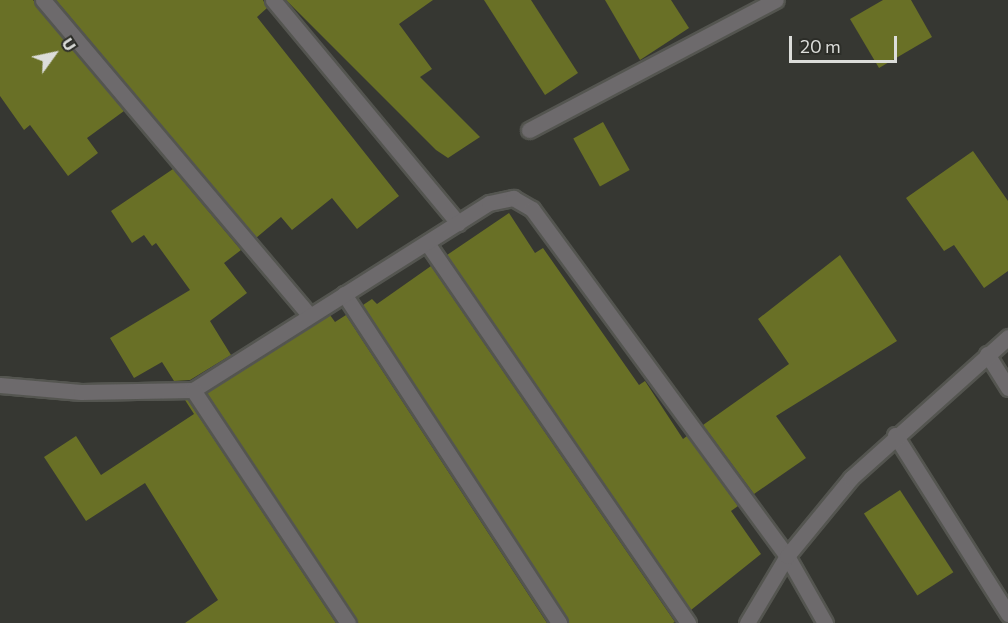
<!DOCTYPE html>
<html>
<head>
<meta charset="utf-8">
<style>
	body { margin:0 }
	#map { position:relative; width:1008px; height:623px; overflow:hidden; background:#363732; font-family:Commissioner,sans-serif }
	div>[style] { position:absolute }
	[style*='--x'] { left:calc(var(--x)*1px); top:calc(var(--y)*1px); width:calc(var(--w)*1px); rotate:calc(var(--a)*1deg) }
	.building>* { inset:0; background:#697026; transform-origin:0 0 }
	.roads { filter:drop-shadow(2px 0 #545550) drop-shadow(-2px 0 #545550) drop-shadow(0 2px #545550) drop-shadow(0 -2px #545550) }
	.street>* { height:15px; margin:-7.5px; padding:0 7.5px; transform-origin:7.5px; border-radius:7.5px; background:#6d6a6c }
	span { translate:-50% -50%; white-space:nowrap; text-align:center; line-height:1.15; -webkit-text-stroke:4.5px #2c2d28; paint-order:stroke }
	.north { position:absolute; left:24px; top:24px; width:60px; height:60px; -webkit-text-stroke:4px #2c2d28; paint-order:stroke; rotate:57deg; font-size:16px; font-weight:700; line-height:24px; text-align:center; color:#dcddda }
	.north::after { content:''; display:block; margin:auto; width:21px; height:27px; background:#dcddda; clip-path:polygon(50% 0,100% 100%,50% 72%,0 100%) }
	.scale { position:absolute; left:789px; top:36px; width:108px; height:27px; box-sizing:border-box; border:3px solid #dcddda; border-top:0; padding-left:8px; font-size:18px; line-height:21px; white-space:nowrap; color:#dcddda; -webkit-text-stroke:4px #2c2d28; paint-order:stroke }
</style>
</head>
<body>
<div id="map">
	<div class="building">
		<i style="clip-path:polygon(0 0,33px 0,124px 111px,87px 138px,98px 153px,68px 176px,30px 125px,24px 130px,0 96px)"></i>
		<i style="clip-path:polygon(56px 0,263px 0,267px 8px,257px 17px,399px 196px,357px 229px,332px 198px,292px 230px,281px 217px,256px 238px)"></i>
		<i style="clip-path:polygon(286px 0,433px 0,399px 24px,432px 69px,420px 77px,480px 137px,448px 158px,436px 150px)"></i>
		<i style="clip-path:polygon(484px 0,531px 0,578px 73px,545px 95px)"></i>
		<i style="clip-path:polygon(605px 0,671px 0,689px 28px,640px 60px)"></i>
		<i style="clip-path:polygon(883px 0,911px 0,932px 37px,879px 68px,850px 19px)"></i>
		<i style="left:603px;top:122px;width:55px;height:34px;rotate:61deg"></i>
		<i style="clip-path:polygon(973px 151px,1008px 201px,1008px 271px,984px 288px,954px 245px,944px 251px,906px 198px)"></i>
		<i style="clip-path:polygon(173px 169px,241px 250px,224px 263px,247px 293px,210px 321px,231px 355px,190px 380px,174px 381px,162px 362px,134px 378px,110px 338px,190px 290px,156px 243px,152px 246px,144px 235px,132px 243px,111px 211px)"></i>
		<i style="clip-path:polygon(509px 213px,535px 253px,543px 248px,639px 385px,645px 381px,683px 439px,687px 436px,738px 506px,731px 511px,761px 554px,691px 610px,447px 255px)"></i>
		<i style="clip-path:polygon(840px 255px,897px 341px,776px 416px,806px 458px,754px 494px,703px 425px,789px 364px,758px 319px)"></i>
		<i style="clip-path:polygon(431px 266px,675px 622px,673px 623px,569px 623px,363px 305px,372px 299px,377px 304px)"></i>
		<i style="clip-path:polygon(330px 315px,335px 322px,346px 315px,547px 623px,358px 623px,207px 393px)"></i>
		<i style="clip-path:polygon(185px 400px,188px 400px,336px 623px,185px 623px,218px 600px,145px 483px,86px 521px,44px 457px,76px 436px,101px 475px,194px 414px)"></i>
		<i style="left:900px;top:490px;width:98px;height:43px;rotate:57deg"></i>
	</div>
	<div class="roads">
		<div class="street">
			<i style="--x:43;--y:0;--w:411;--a:49.8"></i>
			<i style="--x:273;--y:0;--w:290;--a:50.3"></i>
			<i style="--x:529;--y:130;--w:279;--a:-27.8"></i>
			<i style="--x:427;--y:243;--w:461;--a:55.5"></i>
			<i style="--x:344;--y:294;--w:393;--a:56.8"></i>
			<i style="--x:987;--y:354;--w:40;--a:58"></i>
			<i style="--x:0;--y:385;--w:81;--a:4.9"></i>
			<i style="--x:81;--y:392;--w:112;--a:-1"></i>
			<i style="--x:193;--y:390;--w:350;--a:-32.3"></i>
			<i style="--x:489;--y:203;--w:25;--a:-12"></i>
			<i style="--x:513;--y:198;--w:22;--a:30"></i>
			<i style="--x:532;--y:209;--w:431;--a:53.7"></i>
			<i style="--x:787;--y:556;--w:77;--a:60.4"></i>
			<i style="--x:193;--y:390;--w:280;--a:56.4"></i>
			<i style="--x:895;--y:435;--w:212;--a:57.7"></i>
			<i style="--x:747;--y:623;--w:78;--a:-59.2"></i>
			<i style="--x:787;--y:556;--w:101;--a:-50.6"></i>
			<i style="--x:851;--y:478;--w:211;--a:-41.9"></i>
		</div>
	</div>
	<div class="north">U</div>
	<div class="scale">20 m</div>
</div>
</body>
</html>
